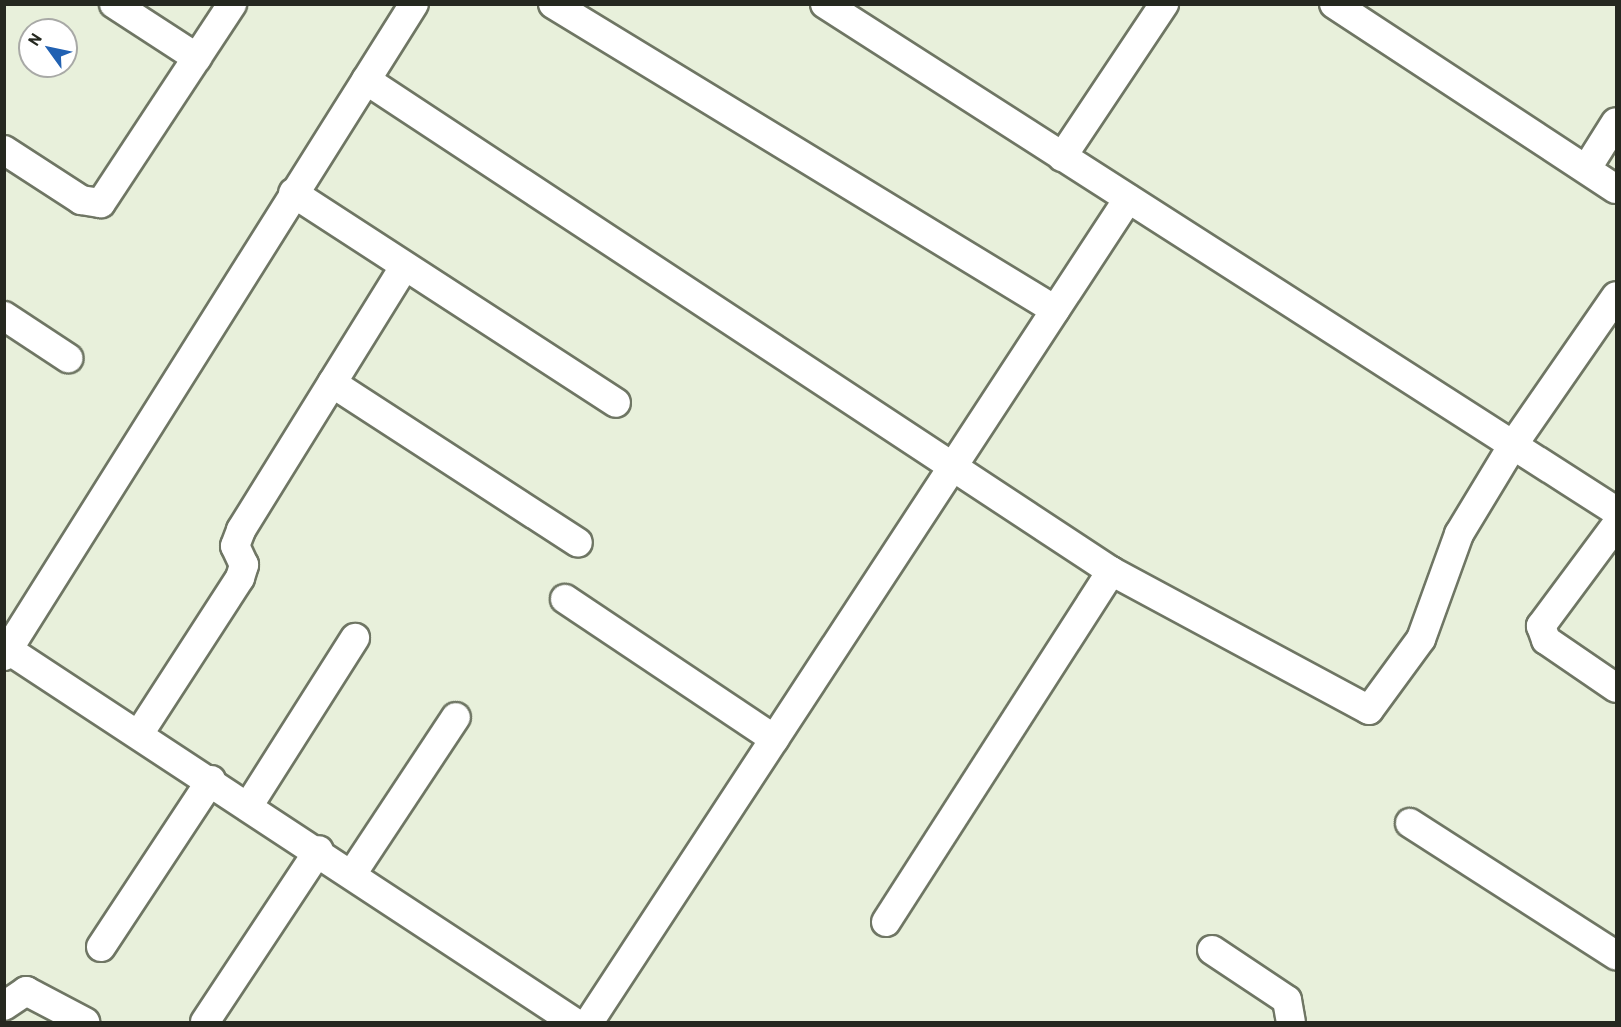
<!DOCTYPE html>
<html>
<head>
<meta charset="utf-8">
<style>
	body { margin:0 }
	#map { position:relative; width:1621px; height:1027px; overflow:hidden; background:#e8f0db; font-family:Barlow,sans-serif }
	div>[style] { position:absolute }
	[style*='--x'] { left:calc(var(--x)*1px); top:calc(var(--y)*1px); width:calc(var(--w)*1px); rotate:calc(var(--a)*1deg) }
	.roads { filter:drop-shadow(2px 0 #6f7664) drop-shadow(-2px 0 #6f7664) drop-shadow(0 2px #6f7664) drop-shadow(0 -2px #6f7664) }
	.minor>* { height:28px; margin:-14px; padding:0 14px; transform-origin:14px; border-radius:14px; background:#fff }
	span { translate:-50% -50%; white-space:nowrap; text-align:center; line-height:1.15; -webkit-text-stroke:6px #fff; paint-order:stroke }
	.frame { position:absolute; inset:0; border:6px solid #252820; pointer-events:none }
	.north { position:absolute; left:18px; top:18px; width:60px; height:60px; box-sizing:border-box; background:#fff; border:2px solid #a8a9a6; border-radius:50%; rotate:303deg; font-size:16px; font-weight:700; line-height:24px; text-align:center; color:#252820 }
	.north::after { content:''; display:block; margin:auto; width:21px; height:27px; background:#2161b2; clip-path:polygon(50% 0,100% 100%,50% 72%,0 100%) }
</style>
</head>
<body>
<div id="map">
	<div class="roads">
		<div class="minor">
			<i style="--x:114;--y:4;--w:99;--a:33"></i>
			<i style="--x:553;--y:4;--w:588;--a:31.36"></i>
			<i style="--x:825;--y:4;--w:940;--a:32.66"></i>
			<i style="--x:1334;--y:4;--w:337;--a:33.3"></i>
			<i style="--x:366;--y:80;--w:892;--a:33.39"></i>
			<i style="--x:1111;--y:571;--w:293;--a:28.3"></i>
			<i style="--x:1369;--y:710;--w:88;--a:-53.8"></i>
			<i style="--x:1421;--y:639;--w:112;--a:-70.1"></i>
			<i style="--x:1459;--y:534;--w:104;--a:-58.8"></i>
			<i style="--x:1513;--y:445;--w:181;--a:-55.3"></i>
			<i style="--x:4;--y:150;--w:92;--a:33"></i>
			<i style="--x:81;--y:200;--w:20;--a:9"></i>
			<i style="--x:101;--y:203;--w:238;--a:-56.6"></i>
			<i style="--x:1062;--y:157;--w:184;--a:-56.3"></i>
			<i style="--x:1587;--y:168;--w:54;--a:-57.8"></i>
			<i style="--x:293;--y:193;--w:385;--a:33"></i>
			<i style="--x:4;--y:316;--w:77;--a:33.3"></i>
			<i style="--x:332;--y:383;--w:293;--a:33"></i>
			<i style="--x:1616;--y:525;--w:126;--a:126.6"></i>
			<i style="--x:1541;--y:626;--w:15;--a:70"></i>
			<i style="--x:1546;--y:640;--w:85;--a:34.4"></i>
			<i style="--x:565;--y:599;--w:252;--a:33.8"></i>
			<i style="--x:4;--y:647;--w:682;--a:33.34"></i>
			<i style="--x:4;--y:656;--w:770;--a:-57.84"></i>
			<i style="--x:139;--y:734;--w:186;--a:-57.1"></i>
			<i style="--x:240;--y:578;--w:14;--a:-73"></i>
			<i style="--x:244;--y:565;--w:21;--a:-115"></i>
			<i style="--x:235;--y:546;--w:17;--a:-69"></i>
			<i style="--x:241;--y:530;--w:309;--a:-58.2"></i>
			<i style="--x:249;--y:805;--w:198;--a:-57.6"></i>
			<i style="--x:1410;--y:823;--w:245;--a:32.7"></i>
			<i style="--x:352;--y:874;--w:188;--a:-56.5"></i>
			<i style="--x:886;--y:922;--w:417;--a:-57.3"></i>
			<i style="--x:101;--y:947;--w:200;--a:-56.6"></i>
			<i style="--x:1212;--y:950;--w:90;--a:33.7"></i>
			<i style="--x:1287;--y:1000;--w:22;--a:80"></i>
			<i style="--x:4;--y:1006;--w:27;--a:-34"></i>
			<i style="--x:26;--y:991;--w:67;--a:27.7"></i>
			<i style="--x:205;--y:1022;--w:206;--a:-56.5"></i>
			<i style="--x:589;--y:1022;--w:984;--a:-56.78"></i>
		</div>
	</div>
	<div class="frame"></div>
	<div class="north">N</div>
</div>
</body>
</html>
